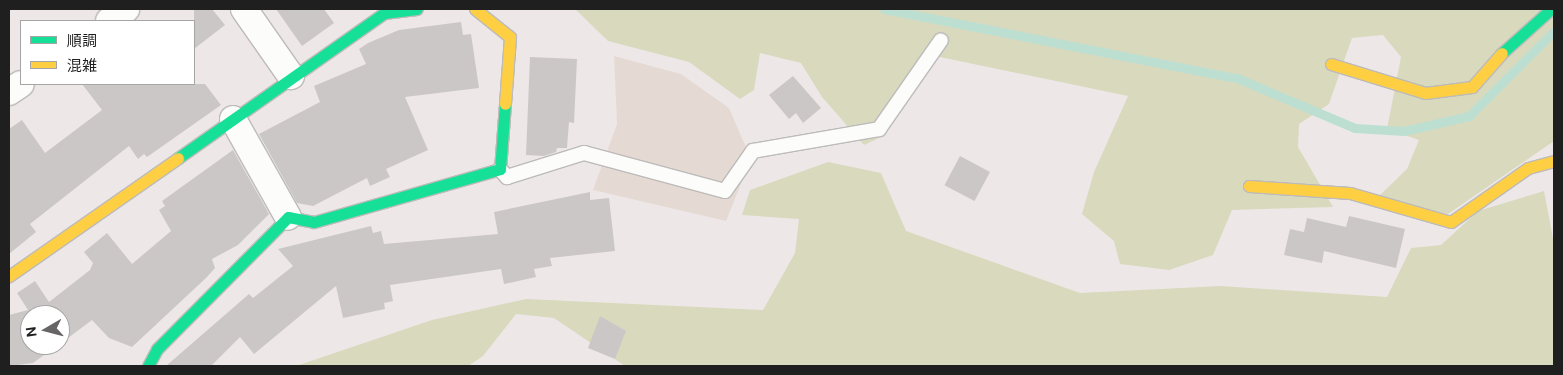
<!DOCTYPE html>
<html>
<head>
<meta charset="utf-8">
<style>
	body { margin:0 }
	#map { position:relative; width:1563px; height:375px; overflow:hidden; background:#ede8e7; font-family:"DM Sans","Noto Sans JP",sans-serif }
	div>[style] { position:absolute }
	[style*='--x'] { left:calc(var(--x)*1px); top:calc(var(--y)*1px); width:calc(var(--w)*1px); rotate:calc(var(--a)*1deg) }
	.built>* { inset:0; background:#e5dad3 }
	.forest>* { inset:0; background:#d9d9be }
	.stream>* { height:9px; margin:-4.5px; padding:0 4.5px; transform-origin:4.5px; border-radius:4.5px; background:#bddfd1 }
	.building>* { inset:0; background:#ccc7c7; transform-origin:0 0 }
	.roads { filter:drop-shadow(1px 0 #bdbbba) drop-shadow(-1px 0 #bdbbba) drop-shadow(0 1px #bdbbba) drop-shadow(0 -1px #bdbbba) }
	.lane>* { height:14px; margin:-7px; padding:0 7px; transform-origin:7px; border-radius:7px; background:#fcfcfb }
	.street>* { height:26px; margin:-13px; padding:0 13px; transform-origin:13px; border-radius:13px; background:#fcfcfb }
	.fast>* { height:11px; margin:-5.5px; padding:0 5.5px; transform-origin:5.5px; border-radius:5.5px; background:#16e098 }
	.slow>* { height:11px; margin:-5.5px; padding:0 5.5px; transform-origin:5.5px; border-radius:5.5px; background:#ffcf43 }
	span { translate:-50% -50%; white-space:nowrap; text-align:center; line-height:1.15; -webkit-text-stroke:4px #fff; paint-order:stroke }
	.frame { position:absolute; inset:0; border:10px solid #1f1f1f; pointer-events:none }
	.legend { position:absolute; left:20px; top:20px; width:175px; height:65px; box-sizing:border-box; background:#fff; border:1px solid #a5a5a5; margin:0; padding:6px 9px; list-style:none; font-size:15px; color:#1f1f1f }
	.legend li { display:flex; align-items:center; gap:10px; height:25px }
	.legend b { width:25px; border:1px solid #a5a5a5 }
	.north { position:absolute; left:20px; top:305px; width:50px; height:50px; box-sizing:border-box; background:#fff; border:1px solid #a5a5a5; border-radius:50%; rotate:262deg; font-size:14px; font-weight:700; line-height:20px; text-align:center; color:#1f1f1f }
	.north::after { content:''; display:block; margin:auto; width:18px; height:22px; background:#676565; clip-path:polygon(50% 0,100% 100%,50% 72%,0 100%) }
</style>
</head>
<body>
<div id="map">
	<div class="built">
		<i style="clip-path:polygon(614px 56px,681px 74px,729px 108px,751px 159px,726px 221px,593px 190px,617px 124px)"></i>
	</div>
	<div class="forest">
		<i style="clip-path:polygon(575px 9px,1554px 9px,1554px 141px,1448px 214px,1376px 199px,1407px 169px,1419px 140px,1387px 129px,1401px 57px,1383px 35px,1352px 38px,1329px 104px,1299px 124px,1298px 147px,1333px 207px,1232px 210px,1213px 255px,1169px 270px,1120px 264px,1114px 241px,1082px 214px,1094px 172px,1128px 96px,930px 55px,901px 91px,879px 138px,864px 145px,822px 97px,801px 63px,760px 53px,754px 90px,740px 99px,689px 62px,608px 41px)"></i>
		<i style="clip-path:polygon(828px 162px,881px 173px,906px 231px,1080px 293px,1221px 286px,1387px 297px,1411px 248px,1441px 245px,1478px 211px,1544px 191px,1554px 244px,1554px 366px,625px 366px,554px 318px,516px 314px,483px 356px,468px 366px,296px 366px,432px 320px,526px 299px,763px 310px,795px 253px,799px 219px,742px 215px,750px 190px)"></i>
	</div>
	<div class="stream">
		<i style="--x:884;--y:9;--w:360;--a:11.1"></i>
		<i style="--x:1237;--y:78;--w:128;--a:23"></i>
		<i style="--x:1355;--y:128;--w:49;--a:3.5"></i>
		<i style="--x:1404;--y:131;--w:67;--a:-13"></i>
		<i style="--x:1469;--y:116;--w:120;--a:-45"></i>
	</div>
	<div class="building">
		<i style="clip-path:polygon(194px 9px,212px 9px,225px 25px,194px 49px)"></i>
		<i style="clip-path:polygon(276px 9px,324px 9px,334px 23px,302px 46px)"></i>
		<i style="clip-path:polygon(461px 22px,463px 35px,471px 34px,479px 88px,405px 97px,428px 150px,386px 169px,390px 177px,370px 186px,367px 178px,313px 206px,297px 203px,259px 134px,320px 102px,314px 86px,366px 64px,359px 49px,368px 43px,399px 30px)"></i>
		<i style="clip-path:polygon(530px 57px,577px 59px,574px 123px,569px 122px,567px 148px,557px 148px,556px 152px,544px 156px,526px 155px)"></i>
		<i style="clip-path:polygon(793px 76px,821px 108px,803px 123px,796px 113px,789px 119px,769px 95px)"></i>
		<i style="clip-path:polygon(82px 84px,205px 84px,221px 105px,147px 157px,144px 154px,138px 159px,129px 146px,30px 224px,36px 232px,9px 254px,9px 129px,22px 120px,45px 153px,102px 110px)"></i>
		<i style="clip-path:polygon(233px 150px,269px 214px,238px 245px,212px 259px,215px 268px,206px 278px,132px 347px,109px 338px,92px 320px,60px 344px,60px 315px,30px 315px,30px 345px,58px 345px,33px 363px,9px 366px,9px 315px,28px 310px,17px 293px,35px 281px,49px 302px,90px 270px,93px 263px,84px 252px,107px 233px,132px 264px,171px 231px,159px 210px,165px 206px,162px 201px)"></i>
		<i style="left:960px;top:156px;width:34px;height:33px;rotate:28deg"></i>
		<i style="clip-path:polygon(590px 192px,590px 200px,609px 198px,615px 251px,550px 258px,552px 266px,534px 269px,536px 277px,504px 284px,501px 269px,390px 285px,393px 301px,384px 303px,385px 309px,343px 318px,336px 286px,254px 354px,240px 337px,211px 366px,166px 366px,249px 294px,253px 298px,293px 266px,278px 249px,371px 226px,373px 233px,381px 231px,384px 244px,498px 234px,494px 212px)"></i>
		<i style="clip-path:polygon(1349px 216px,1405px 229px,1396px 268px,1324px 251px,1322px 263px,1284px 255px,1290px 229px,1304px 232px,1307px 218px,1346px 227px)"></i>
		<i style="clip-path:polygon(600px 316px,626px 331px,615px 359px,588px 348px)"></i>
	</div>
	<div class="roads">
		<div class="lane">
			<i style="--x:500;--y:169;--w:11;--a:49"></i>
			<i style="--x:507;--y:177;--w:81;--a:-17.3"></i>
			<i style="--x:584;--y:153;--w:146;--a:15.1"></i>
			<i style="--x:725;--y:191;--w:49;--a:-55"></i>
			<i style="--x:753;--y:151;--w:128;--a:-9.9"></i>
			<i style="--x:879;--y:129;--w:108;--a:-55.1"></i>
		</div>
		<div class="street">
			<i style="--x:244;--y:9;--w:82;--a:55"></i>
			<i style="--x:109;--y:21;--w:21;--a:-35"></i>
			<i style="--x:9;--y:92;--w:14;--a:-34"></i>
			<i style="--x:233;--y:119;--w:112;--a:60.7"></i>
		</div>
		<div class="fast">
			<i style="--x:1502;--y:53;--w:66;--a:-41.9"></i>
			<i style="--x:178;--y:158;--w:252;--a:-35.1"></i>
			<i style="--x:384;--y:13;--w:33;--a:-7"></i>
			<i style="--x:148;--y:366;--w:19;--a:-62"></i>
			<i style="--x:157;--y:349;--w:186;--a:-45.2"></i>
			<i style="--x:288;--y:217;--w:26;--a:11"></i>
			<i style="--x:314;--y:222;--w:193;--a:-15.9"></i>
			<i style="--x:500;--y:169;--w:65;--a:-85.6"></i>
		</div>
		<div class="slow">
			<i style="--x:475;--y:9;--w:45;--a:38.7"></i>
			<i style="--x:510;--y:37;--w:67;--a:94.3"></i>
			<i style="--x:1331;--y:64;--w:98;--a:17.1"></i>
			<i style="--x:1425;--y:93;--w:47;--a:-7.3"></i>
			<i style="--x:1472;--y:87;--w:45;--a:-48.6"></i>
			<i style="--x:1249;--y:186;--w:101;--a:4"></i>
			<i style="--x:1350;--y:193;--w:105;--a:16"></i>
			<i style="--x:1451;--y:222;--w:94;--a:-35"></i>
			<i style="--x:1528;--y:168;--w:27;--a:-15"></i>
			<i style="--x:9;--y:276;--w:206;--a:-34.9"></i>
		</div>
	</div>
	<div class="frame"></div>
	<ul class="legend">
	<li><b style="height:6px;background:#16e098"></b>順調</li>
	<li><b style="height:6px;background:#ffcf43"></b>混雑</li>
	</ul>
	<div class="north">N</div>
</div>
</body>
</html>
